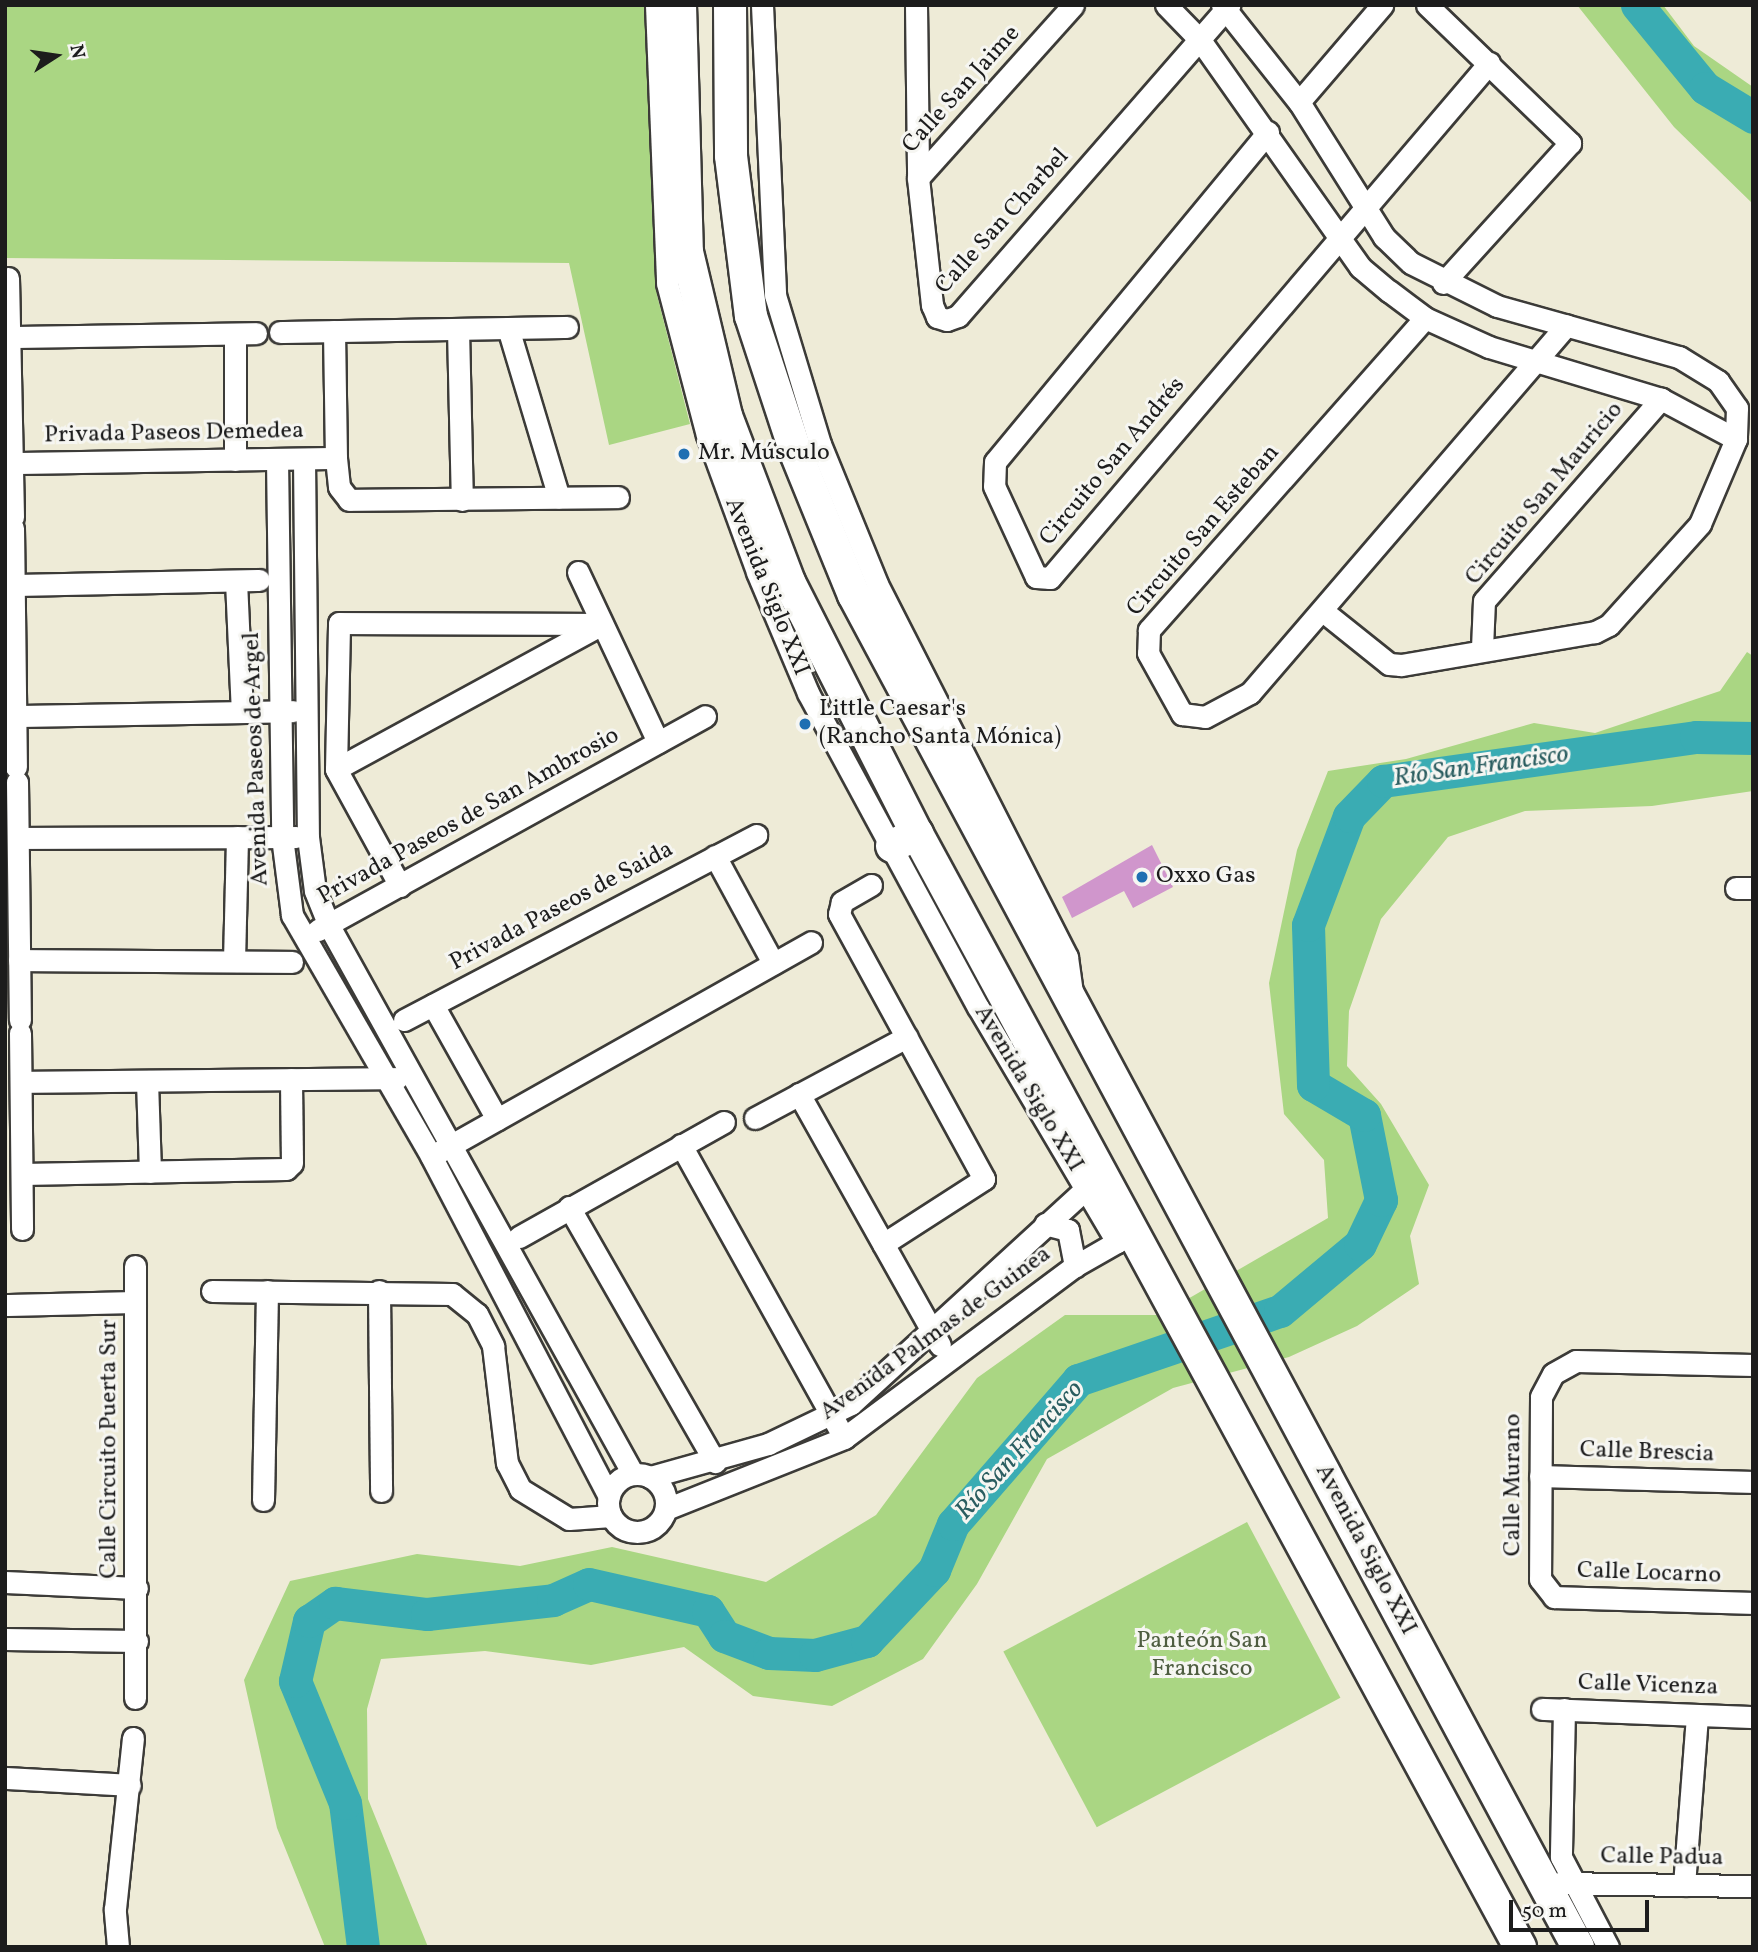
<!DOCTYPE html>
<html>
<head>
<meta charset="utf-8">
<style>
	body { margin:0 }
	#map { position:relative; width:1758px; height:1952px; overflow:hidden; background:#eeebd7; font-family:Vollkorn,serif }
	div>[style] { position:absolute }
	[style*='--x'] { left:calc(var(--x)*1px); top:calc(var(--y)*1px); width:calc(var(--w)*1px); rotate:calc(var(--a)*1deg) }
	.green>* { inset:0; background:#aad683; transform-origin:0 0 }
	.river>* { height:33px; margin:-16.5px; padding:0 16.5px; transform-origin:16.5px; border-radius:16.5px; background:#3aacb3 }
	.building>* { inset:0; background:#d096cc }
	.roads { filter:drop-shadow(2px 0 #3c3b38) drop-shadow(-2px 0 #3c3b38) drop-shadow(0 2px #3c3b38) drop-shadow(0 -2px #3c3b38) }
	.minor>* { height:21px; margin:-10.5px; padding:0 10.5px; transform-origin:10.5px; border-radius:10.5px; background:#fff }
	.minor>.ring { margin:-10.5px; padding:0; box-sizing:content-box; background:none; border:21px solid #fff; border-radius:50% }
	.highway>* { height:32px; margin:-16px; padding:0 16px; transform-origin:16px; border-radius:16px; background:#fff }
	.dots>* { width:19px; height:19px; translate:-50% -50%; box-sizing:border-box; border:4px solid #f6f6f2; border-radius:50% }
	span { translate:-50% -50%; white-space:nowrap; text-align:center; line-height:1.15; -webkit-text-stroke:6px #f6f6f2; paint-order:stroke }
	.street-label { font-size:24px; color:#1c1c1c }
	.poi-label { font-size:24px; color:#1c1c1c }
	.left { translate:0 -50%; text-align:left }
	.park-label { font-size:24px; color:#4e5d40 }
	.water-label { font-size:26px; color:#2a5d60; font-style:italic }
	.frame { position:absolute; inset:0; border:7px solid #1c1c1c; pointer-events:none }
	.north { position:absolute; left:21px; top:21px; width:70px; height:70px; -webkit-text-stroke:5px #f6f6f2; paint-order:stroke; rotate:78deg; font-size:19px; font-weight:700; line-height:28px; text-align:center; color:#1c1c1c }
	.north::after { content:''; display:block; margin:auto; width:24px; height:32px; background:#1c1c1c; clip-path:polygon(50% 0,100% 100%,50% 72%,0 100%) }
	.scale { position:absolute; left:1509px; top:1900px; width:140px; height:32px; box-sizing:border-box; border:4px solid #1c1c1c; border-top:0; padding-left:9px; font-size:21px; line-height:24px; white-space:nowrap; color:#1c1c1c; -webkit-text-stroke:5px #f6f6f2; paint-order:stroke }
</style>
</head>
<body>
<div id="map">
	<div class="green">
		<i style="clip-path:polygon(5px 5px,646px 5px,657px 295px,690px 424px,609px 445px,569px 263px,5px 258px)"></i>
		<i style="clip-path:polygon(1577px 5px,1663px 5px,1694px 46px,1753px 87px,1753px 204px,1674px 127px)"></i>
		<i style="clip-path:polygon(1747px 652px,1753px 656px,1753px 791px,1652px 806px,1525px 811px,1448px 837px,1381px 919px,1349px 1011px,1347px 1066px,1381px 1104px,1429px 1185px,1410px 1236px,1419px 1284px,1357px 1326px,1289px 1357px,1173px 1388px,1047px 1459px,977px 1584px,923px 1659px,832px 1706px,753px 1696px,684px 1647px,591px 1665px,485px 1651px,381px 1659px,367px 1709px,368px 1799px,428px 1947px,325px 1947px,277px 1828px,244px 1680px,290px 1581px,417px 1554px,520px 1566px,612px 1547px,766px 1582px,876px 1515px,977px 1378px,1065px 1315px,1160px 1315px,1328px 1218px,1324px 1160px,1284px 1114px,1269px 983px,1297px 850px,1328px 771px,1406px 759px,1534px 723px,1595px 733px,1720px 691px)"></i>
		<i style="left:1247px;top:1522px;width:199px;height:276px;rotate:62deg"></i>
	</div>
	<div class="river">
		<i style="--x:1637;--y:5;--w:107;--a:50.7"></i>
		<i style="--x:1705;--y:88;--w:56;--a:31.1"></i>
		<i style="--x:363;--y:1947;--w:145;--a:-97.1"></i>
		<i style="--x:345;--y:1803;--w:132;--a:-112.3"></i>
		<i style="--x:295;--y:1681;--w:62;--a:-76.9"></i>
		<i style="--x:309;--y:1621;--w:32;--a:-35"></i>
		<i style="--x:335;--y:1603;--w:93;--a:6.8"></i>
		<i style="--x:427;--y:1614;--w:127;--a:-6.3"></i>
		<i style="--x:553;--y:1600;--w:39;--a:-24"></i>
		<i style="--x:589;--y:1584;--w:122;--a:12.8"></i>
		<i style="--x:708;--y:1611;--w:30;--a:57"></i>
		<i style="--x:724;--y:1636;--w:48;--a:20.7"></i>
		<i style="--x:769;--y:1653;--w:46;--a:2.5"></i>
		<i style="--x:815;--y:1655;--w:54;--a:-15.1"></i>
		<i style="--x:867;--y:1641;--w:98;--a:-46.7"></i>
		<i style="--x:934;--y:1570;--w:50;--a:-67.6"></i>
		<i style="--x:953;--y:1524;--w:191;--a:-49"></i>
		<i style="--x:1078;--y:1380;--w:213;--a:-18.9"></i>
		<i style="--x:1280;--y:1311;--w:104;--a:-39.9"></i>
		<i style="--x:1360;--y:1244;--w:49;--a:-64.5"></i>
		<i style="--x:1381;--y:1200;--w:87;--a:-101.3"></i>
		<i style="--x:1364;--y:1115;--w:59;--a:-149.5"></i>
		<i style="--x:1313;--y:1085;--w:160;--a:-91.8"></i>
		<i style="--x:1308;--y:925;--w:116;--a:-69.4"></i>
		<i style="--x:1349;--y:816;--w:49;--a:-45.8"></i>
		<i style="--x:1383;--y:781;--w:316;--a:-8"></i>
		<i style="--x:1696;--y:737;--w:57;--a:1"></i>
	</div>
	<div class="building">
		<i style="clip-path:polygon(1152px 845px,1173px 887px,1133px 908px,1124px 891px,1072px 918px,1062px 897px)"></i>
	</div>
	<div class="roads">
		<div class="minor">
			<i style="--x:656;--y:5;--w:278;--a:87.7"></i>
			<i style="--x:667;--y:283;--w:157;--a:75.3"></i>
			<i style="--x:707;--y:435;--w:146;--a:69.9"></i>
			<i style="--x:757;--y:572;--w:131;--a:67.1"></i>
			<i style="--x:808;--y:693;--w:357;--a:61.6"></i>
			<i style="--x:978;--y:1007;--w:273;--a:59.4"></i>
			<i style="--x:1117;--y:1242;--w:23;--a:-29"></i>
			<i style="--x:762;--y:5;--w:290;--a:87.4"></i>
			<i style="--x:775;--y:295;--w:156;--a:73.2"></i>
			<i style="--x:820;--y:444;--w:151;--a:67.8"></i>
			<i style="--x:877;--y:584;--w:419;--a:63"></i>
			<i style="--x:1067;--y:957;--w:36;--a:82"></i>
			<i style="--x:916;--y:5;--w:173;--a:89.3"></i>
			<i style="--x:918;--y:178;--w:128;--a:83.7"></i>
			<i style="--x:932;--y:305;--w:13;--a:67"></i>
			<i style="--x:937;--y:317;--w:10;--a:17"></i>
			<i style="--x:947;--y:320;--w:12;--a:-20"></i>
			<i style="--x:958;--y:316;--w:413;--a:-48.9"></i>
			<i style="--x:1166;--y:5;--w:49;--a:45.8"></i>
			<i style="--x:1200;--y:40;--w:278;--a:54.8"></i>
			<i style="--x:1360;--y:267;--w:38;--a:40"></i>
			<i style="--x:1389;--y:291;--w:45;--a:36.9"></i>
			<i style="--x:1425;--y:318;--w:70;--a:24.4"></i>
			<i style="--x:1489;--y:347;--w:180;--a:16.8"></i>
			<i style="--x:1661;--y:399;--w:85;--a:28.1"></i>
			<i style="--x:1222;--y:5;--w:124;--a:51.6"></i>
			<i style="--x:1299;--y:102;--w:160;--a:57.8"></i>
			<i style="--x:1384;--y:237;--w:37;--a:44"></i>
			<i style="--x:1411;--y:263;--w:96;--a:26.6"></i>
			<i style="--x:1497;--y:306;--w:189;--a:15.7"></i>
			<i style="--x:1679;--y:357;--w:46;--a:31.6"></i>
			<i style="--x:1718;--y:381;--w:33;--a:55"></i>
			<i style="--x:1737;--y:408;--w:31;--a:92"></i>
			<i style="--x:1736;--y:439;--w:92;--a:113"></i>
			<i style="--x:1700;--y:524;--w:136;--a:132"></i>
			<i style="--x:1609;--y:625;--w:16;--a:153"></i>
			<i style="--x:1595;--y:632;--w:197;--a:170.3"></i>
			<i style="--x:1401;--y:665;--w:12;--a:-175"></i>
			<i style="--x:1389;--y:664;--w:83;--a:-141.3"></i>
			<i style="--x:1427;--y:5;--w:199;--a:44"></i>
			<i style="--x:1570;--y:143;--w:189;--a:132.2"></i>
			<i style="--x:1299;--y:102;--w:128;--a:-49.4"></i>
			<i style="--x:1268;--y:132;--w:428;--a:129.6"></i>
			<i style="--x:995;--y:462;--w:24;--a:92"></i>
			<i style="--x:994;--y:486;--w:100;--a:65.2"></i>
			<i style="--x:1036;--y:577;--w:14;--a:4"></i>
			<i style="--x:1050;--y:578;--w:677;--a:-49.55"></i>
			<i style="--x:918;--y:178;--w:232;--a:-48.1"></i>
			<i style="--x:8;--y:278;--w:239;--a:88.8"></i>
			<i style="--x:1425;--y:318;--w:417;--a:131.5"></i>
			<i style="--x:1149;--y:630;--w:23;--a:92"></i>
			<i style="--x:1148;--y:653;--w:70;--a:60.9"></i>
			<i style="--x:1182;--y:714;--w:23;--a:7"></i>
			<i style="--x:1205;--y:717;--w:51;--a:-28.1"></i>
			<i style="--x:1250;--y:693;--w:485;--a:-49.3"></i>
			<i style="--x:508;--y:328;--w:177;--a:73.3"></i>
			<i style="--x:458;--y:329;--w:171;--a:88.7"></i>
			<i style="--x:334;--y:331;--w:127;--a:89.1"></i>
			<i style="--x:336;--y:458;--w:29;--a:84"></i>
			<i style="--x:339;--y:487;--w:16;--a:52"></i>
			<i style="--x:349;--y:500;--w:269;--a:-0.6"></i>
			<i style="--x:280;--y:332;--w:287;--a:-1"></i>
			<i style="--x:235;--y:334;--w:126;--a:90"></i>
			<i style="--x:10;--y:337;--w:246;--a:-0.9"></i>
			<i style="--x:277;--y:459;--w:378;--a:89.2"></i>
			<i style="--x:282;--y:837;--w:79;--a:82.7"></i>
			<i style="--x:292;--y:915;--w:278;--a:60"></i>
			<i style="--x:431;--y:1156;--w:384;--a:62.4"></i>
			<i style="--x:304;--y:459;--w:378;--a:89.4"></i>
			<i style="--x:308;--y:837;--w:54;--a:82.6"></i>
			<i style="--x:315;--y:891;--w:35;--a:68"></i>
			<i style="--x:328;--y:924;--w:629;--a:60.99"></i>
			<i style="--x:13;--y:463;--w:323;--a:-0.9"></i>
			<i style="--x:13;--y:528;--w:239;--a:89.3"></i>
			<i style="--x:578;--y:572;--w:188;--a:64.8"></i>
			<i style="--x:236;--y:581;--w:130;--a:87.4"></i>
			<i style="--x:14;--y:585;--w:245;--a:-1.2"></i>
			<i style="--x:1482;--y:648;--w:47;--a:-87.6"></i>
			<i style="--x:1484;--y:601;--w:269;--a:-48.8"></i>
			<i style="--x:16;--y:716;--w:277;--a:-1"></i>
			<i style="--x:336;--y:769;--w:301;--a:-28.6"></i>
			<i style="--x:17;--y:782;--w:238;--a:89.3"></i>
			<i style="--x:18;--y:838;--w:278;--a:-0.2"></i>
			<i style="--x:715;--y:856;--w:122;--a:61.5"></i>
			<i style="--x:871;--y:885;--w:34;--a:150"></i>
			<i style="--x:842;--y:902;--w:12;--a:104"></i>
			<i style="--x:839;--y:914;--w:302;--a:61.3"></i>
			<i style="--x:984;--y:1179;--w:120;--a:147.2"></i>
			<i style="--x:400;--y:886;--w:133;--a:-118.7"></i>
			<i style="--x:336;--y:769;--w:146;--a:-88.8"></i>
			<i style="--x:339;--y:623;--w:263;--a:0.2"></i>
			<i style="--x:1736;--y:888;--w:17;--a:0"></i>
			<i style="--x:318;--y:930;--w:442;--a:-28.9"></i>
			<i style="--x:19;--y:960;--w:273;--a:0.4"></i>
			<i style="--x:234;--y:961;--w:124;--a:-88.6"></i>
			<i style="--x:433;--y:1005;--w:131;--a:60.7"></i>
			<i style="--x:404;--y:1020;--w:398;--a:-27.7"></i>
			<i style="--x:20;--y:1033;--w:196;--a:89.4"></i>
			<i style="--x:147;--y:1081;--w:91;--a:88.1"></i>
			<i style="--x:21;--y:1082;--w:376;--a:-0.6"></i>
			<i style="--x:799;--y:1094;--w:288;--a:60.7"></i>
			<i style="--x:755;--y:1118;--w:172;--a:-28.1"></i>
			<i style="--x:681;--y:1145;--w:323;--a:60.9"></i>
			<i style="--x:439;--y:1152;--w:427;--a:-29.4"></i>
			<i style="--x:22;--y:1174;--w:264;--a:-1.1"></i>
			<i style="--x:286;--y:1169;--w:8;--a:-45"></i>
			<i style="--x:292;--y:1163;--w:84;--a:-90.7"></i>
			<i style="--x:569;--y:1207;--w:294;--a:60.2"></i>
			<i style="--x:1045;--y:1224;--w:24;--a:15"></i>
			<i style="--x:1068;--y:1230;--w:37;--a:79"></i>
			<i style="--x:519;--y:1237;--w:235;--a:-29.3"></i>
			<i style="--x:135;--y:1266;--w:432;--a:90"></i>
			<i style="--x:212;--y:1291;--w:240;--a:0.7"></i>
			<i style="--x:452;--y:1294;--w:32;--a:39"></i>
			<i style="--x:477;--y:1314;--w:36;--a:63"></i>
			<i style="--x:493;--y:1346;--w:118;--a:83.2"></i>
			<i style="--x:507;--y:1463;--w:29;--a:63"></i>
			<i style="--x:520;--y:1489;--w:57;--a:31.5"></i>
			<i style="--x:569;--y:1519;--w:42;--a:-4.1"></i>
			<i style="--x:379;--y:1291;--w:200;--a:89.4"></i>
			<i style="--x:5;--y:1305;--w:130;--a:-1.3"></i>
			<i style="--x:1753;--y:1365;--w:177;--a:-178.7"></i>
			<i style="--x:1576;--y:1361;--w:26;--a:151"></i>
			<i style="--x:1553;--y:1374;--w:26;--a:118"></i>
			<i style="--x:1541;--y:1397;--w:182;--a:90.3"></i>
			<i style="--x:1540;--y:1579;--w:23;--a:52"></i>
			<i style="--x:1554;--y:1597;--w:199;--a:1.7"></i>
			<i class="ring" style="left:608px;top:1474px;width:37px;height:37px"></i>
			<i style="--x:1540;--y:1476;--w:213;--a:1.6"></i>
			<i style="--x:650;--y:1477;--w:123;--a:-15.6"></i>
			<i style="--x:768;--y:1444;--w:92;--a:-25.7"></i>
			<i style="--x:851;--y:1404;--w:320;--a:-42.5"></i>
			<i style="--x:263;--y:1500;--w:209;--a:-88.9"></i>
			<i style="--x:666;--y:1509;--w:192;--a:-21.7"></i>
			<i style="--x:844;--y:1438;--w:288;--a:-36.7"></i>
			<i style="--x:1075;--y:1266;--w:48;--a:-29.7"></i>
			<i style="--x:5;--y:1582;--w:132;--a:2.6"></i>
			<i style="--x:5;--y:1639;--w:132;--a:0.9"></i>
			<i style="--x:1542;--y:1709;--w:211;--a:2.2"></i>
			<i style="--x:1564;--y:1709;--w:148;--a:91.2"></i>
			<i style="--x:1561;--y:1857;--w:102;--a:62.4"></i>
			<i style="--x:5;--y:1778;--w:125;--a:3.2"></i>
			<i style="--x:1559;--y:1883;--w:194;--a:0.9"></i>
			<i style="--x:1684;--y:1885;--w:170;--a:-85.6"></i>
			<i style="--x:118;--y:1947;--w:38;--a:-95"></i>
			<i style="--x:115;--y:1909;--w:172;--a:-84"></i>
		</div>
		<div class="highway">
			<i style="--x:680;--y:5;--w:247;--a:88.4"></i>
			<i style="--x:687;--y:252;--w:169;--a:76.6"></i>
			<i style="--x:726;--y:416;--w:178;--a:69.2"></i>
			<i style="--x:789;--y:582;--w:283;--a:63.1"></i>
			<i style="--x:917;--y:834;--w:1266;--a:61.55"></i>
			<i style="--x:730;--y:5;--w:151;--a:89.6"></i>
			<i style="--x:731;--y:156;--w:161;--a:82.9"></i>
			<i style="--x:751;--y:316;--w:144;--a:71.8"></i>
			<i style="--x:796;--y:453;--w:153;--a:67.8"></i>
			<i style="--x:854;--y:595;--w:1534;--a:61.83"></i>
			<i style="--x:892;--y:846;--w:28;--a:-26"></i>
		</div>
	</div>
	<div class="dots">
		<i style="left:684px;top:454px;background:#1f6fb2"></i>
		<i style="left:805px;top:724px;background:#1f6fb2"></i>
		<i style="left:1142px;top:877px;background:#1f6fb2"></i>
	</div>
	<div class="street-label">
		<span style="left:962px;top:90px;rotate:-48deg">Calle San Jaime</span>
		<span style="left:1003px;top:222px;rotate:-48deg">Calle San Charbel</span>
		<span style="left:174px;top:434px;rotate:-1deg">Privada Paseos Demedea</span>
		<span style="left:1113px;top:462px;rotate:-50deg">Circuito San Andrés</span>
		<span style="left:1545px;top:494px;rotate:-50deg">Circuito San Mauricio</span>
		<span style="left:1204px;top:531px;rotate:-49deg">Circuito San Esteban</span>
		<span style="left:766px;top:587px;rotate:68deg">Avenida Siglo XXI</span>
		<span style="left:257px;top:759px;rotate:-92deg">Avenida Paseos de Argel</span>
		<span style="left:469px;top:817px;rotate:-29deg">Privada Paseos de San Ambrosio</span>
		<span style="left:562px;top:907px;rotate:-28deg">Privada Paseos de Saida</span>
		<span style="left:1028px;top:1089px;rotate:59deg">Avenida Siglo XXI</span>
		<span style="left:936px;top:1334px;rotate:-36deg">Avenida Palmas de Guinea</span>
		<span style="left:110px;top:1449px;rotate:-90deg">Calle Circuito Puerta Sur</span>
		<span style="left:1647px;top:1453px;rotate:2deg">Calle Brescia</span>
		<span style="left:1514px;top:1485px;rotate:-90deg">Calle Murano</span>
		<span style="left:1365px;top:1550px;rotate:62deg">Avenida Siglo XXI</span>
		<span style="left:1649px;top:1574px;rotate:2deg">Calle Locarno</span>
		<span style="left:1648px;top:1686px;rotate:2deg">Calle Vicenza</span>
		<span style="left:1662px;top:1858px;rotate:1deg">Calle Padua</span>
	</div>
	<div class="poi-label">
		<span class="left" style="left:698px;top:454px">Mr. Músculo</span>
		<span class="left" style="left:819px;top:724px">Little Caesar's<br>(Rancho Santa Mónica)</span>
		<span class="left" style="left:1156px;top:877px">Oxxo Gas</span>
	</div>
	<div class="park-label">
		<span style="left:1202px;top:1656px">Panteón San<br>Francisco</span>
	</div>
	<div class="water-label">
		<span style="left:1481px;top:767px;rotate:-8deg">Río San Francisco</span>
		<span style="left:1020px;top:1451px;rotate:-48deg">Río San Francisco</span>
	</div>
	<div class="frame"></div>
	<div class="north">N</div>
	<div class="scale">50 m</div>
</div>
</body>
</html>
